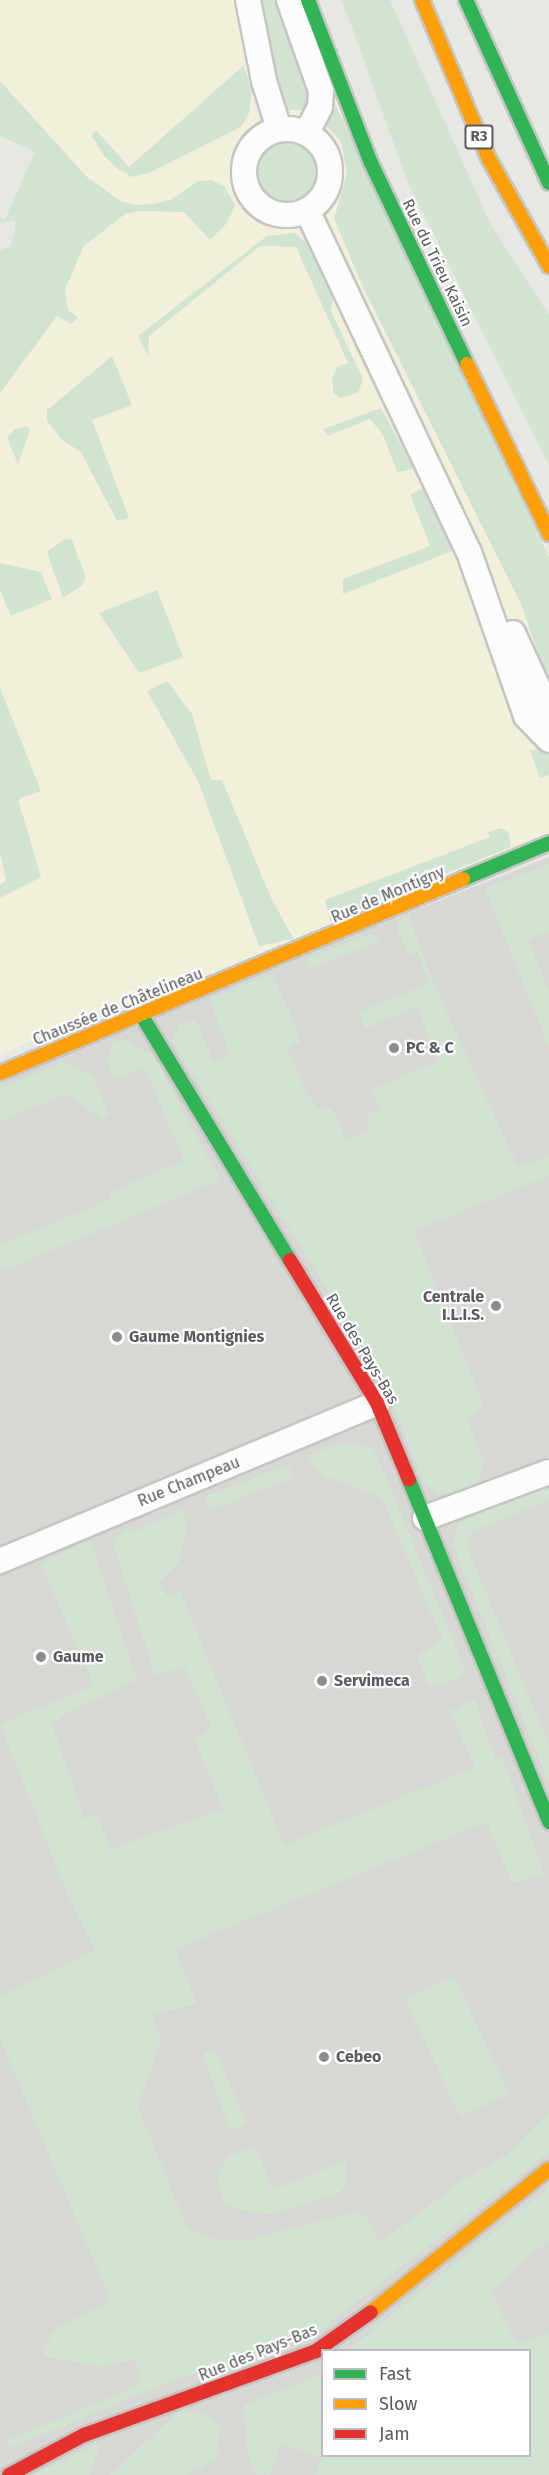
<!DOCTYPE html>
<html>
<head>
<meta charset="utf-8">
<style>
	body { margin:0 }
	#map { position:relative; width:549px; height:2475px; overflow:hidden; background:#e8e8e3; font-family:"Fira Sans",sans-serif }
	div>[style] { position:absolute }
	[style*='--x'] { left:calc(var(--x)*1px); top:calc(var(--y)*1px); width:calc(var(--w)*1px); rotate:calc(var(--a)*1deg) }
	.commercial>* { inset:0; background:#f2f0db }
	.industrial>* { inset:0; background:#d7d7d3 }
	.green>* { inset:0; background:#d1e4d1; transform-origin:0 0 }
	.round { border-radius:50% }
	.roads { filter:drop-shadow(2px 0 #c5c5c3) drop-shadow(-2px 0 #c5c5c3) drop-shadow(0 2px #c5c5c3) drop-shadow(0 -2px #c5c5c3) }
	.street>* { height:24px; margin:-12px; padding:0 12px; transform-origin:12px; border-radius:12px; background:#fcfcfb }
	.street>.ring { margin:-12px; padding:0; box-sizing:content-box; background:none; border:24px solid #fcfcfb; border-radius:50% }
	.fast>* { height:14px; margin:-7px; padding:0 7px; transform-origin:7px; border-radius:7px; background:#30b455 }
	.slow>* { height:14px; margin:-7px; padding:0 7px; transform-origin:7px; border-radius:7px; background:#ff9f0a }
	.jam>* { height:14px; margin:-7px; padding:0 7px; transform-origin:7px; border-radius:7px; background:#e5322d }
	.dots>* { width:16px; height:16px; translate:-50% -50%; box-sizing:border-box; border:3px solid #fff; border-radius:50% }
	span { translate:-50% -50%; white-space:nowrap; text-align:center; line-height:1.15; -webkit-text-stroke:4.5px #fff; paint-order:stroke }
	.shield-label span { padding:2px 4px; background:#fff; border:2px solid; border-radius:4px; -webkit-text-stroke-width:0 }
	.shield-label { font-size:15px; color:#595b60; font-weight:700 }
	.street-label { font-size:16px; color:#595b60 }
	.poi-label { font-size:16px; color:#595b60; font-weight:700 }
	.left { translate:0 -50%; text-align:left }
	.right { translate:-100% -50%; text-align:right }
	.legend { position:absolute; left:321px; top:2349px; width:210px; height:108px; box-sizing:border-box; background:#fff; border:2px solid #bdbdbf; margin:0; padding:8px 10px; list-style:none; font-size:18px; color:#595b60 }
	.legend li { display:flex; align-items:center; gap:12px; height:30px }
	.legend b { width:30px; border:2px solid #bdbdbf }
</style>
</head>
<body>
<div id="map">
	<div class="commercial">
		<i style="clip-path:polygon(0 0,302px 0,549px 555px,549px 835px,303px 941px,65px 1026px,0 1055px,0 393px,57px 315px,46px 159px,0 105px)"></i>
	</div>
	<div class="industrial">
		<i style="clip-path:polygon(evenodd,549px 857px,549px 2475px,0 2475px,0 1075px,549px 857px,322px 2350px,530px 2350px,530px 2456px,322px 2456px,322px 2350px)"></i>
	</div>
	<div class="green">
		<i style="clip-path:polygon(258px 0,279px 0,312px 81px,310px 105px,304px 110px,289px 110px,281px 102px)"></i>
		<i style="clip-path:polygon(342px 0,390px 0,490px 223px,549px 315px,549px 465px,408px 183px)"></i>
		<i style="clip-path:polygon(244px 65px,252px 92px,249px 113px,241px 127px,149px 173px,132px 177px,118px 169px,105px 157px,92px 136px,96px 130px,129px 167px)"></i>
		<i style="clip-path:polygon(0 81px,87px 177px,119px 200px,135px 205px,154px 204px,172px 199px,198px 181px,212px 180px,225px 187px,235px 205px,227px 223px,210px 240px,184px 212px,139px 211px,125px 214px,84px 246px,65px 289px,68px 310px,78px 317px,71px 324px,57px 316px,0 393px,0 250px,10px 247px,15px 232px,15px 220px,0 223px,0 217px,5px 219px,35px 152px,0 136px)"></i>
		<i style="clip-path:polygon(330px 93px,549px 557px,549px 685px,521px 604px,363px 287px,334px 219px,347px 173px,341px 142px,323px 122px)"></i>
		<i class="round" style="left:258px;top:141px;width:60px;height:60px"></i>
		<i style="clip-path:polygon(295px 233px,315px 250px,333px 296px,331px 311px,363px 379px,358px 393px,340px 398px,333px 392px,332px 378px,337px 367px,348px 363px,296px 247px,260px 246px,149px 336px,148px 356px,138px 336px,267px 236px)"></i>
		<i style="clip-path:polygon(112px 356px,132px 405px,92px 420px,129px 518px,117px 521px,81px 452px,62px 440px,47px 421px,47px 410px)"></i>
		<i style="clip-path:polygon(381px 408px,414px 469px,397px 472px,383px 435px,370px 419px,328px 436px,323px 429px)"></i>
		<i style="clip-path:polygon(26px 426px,30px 430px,18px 464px,7px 438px,15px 429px)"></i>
		<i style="clip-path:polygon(423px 489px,452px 551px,343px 594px,343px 579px,430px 546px,410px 494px)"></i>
		<i style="clip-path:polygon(65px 539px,72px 540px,86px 577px,82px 585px,63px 598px,47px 552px)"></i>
		<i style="clip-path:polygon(0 563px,41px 572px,52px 599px,11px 616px,0 590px)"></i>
		<i style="clip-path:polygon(157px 590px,183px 657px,139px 673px,99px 613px)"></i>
		<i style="clip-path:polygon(167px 681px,192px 714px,211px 780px,222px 780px,272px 900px,294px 939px,259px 946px,198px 781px,147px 691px)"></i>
		<i style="clip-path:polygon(0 688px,41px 791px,18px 799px,41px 877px,0 898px,0 884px,6px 881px,0 852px)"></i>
		<i style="clip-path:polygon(542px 747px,549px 751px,549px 775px,540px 778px,530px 751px)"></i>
		<i style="clip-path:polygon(501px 828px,509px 833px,511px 847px,330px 921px,325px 900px,490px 837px,488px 832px)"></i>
		<i style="clip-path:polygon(549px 864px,549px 931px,528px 940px,549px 990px,549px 1047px,485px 888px)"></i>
		<i style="clip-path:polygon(409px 916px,433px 982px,518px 1167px,549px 1156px,549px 1176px,414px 1231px,484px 1407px,467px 1419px,484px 1461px,477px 1483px,469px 1490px,438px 1494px,424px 1484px,383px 1379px,172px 1041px,180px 1024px,196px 1020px,214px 1063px,230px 1056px,210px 998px,272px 974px,297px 1029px,300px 1042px,287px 1049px,308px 1095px,318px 1109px,332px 1108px,346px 1140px,370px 1130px,367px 1115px,381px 1108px,371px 1090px,439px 1061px,417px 1007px,365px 1028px,359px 1012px,429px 984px,418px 951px,410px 956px,399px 933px,397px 924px)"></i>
		<i style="clip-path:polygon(370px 934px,379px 938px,377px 942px,308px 970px,307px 958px)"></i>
		<i style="clip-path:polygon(114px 1041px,129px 1041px,154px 1056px,220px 1180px,0 1272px,0 1245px,111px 1199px,109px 1193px,184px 1160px,144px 1067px,125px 1076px,111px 1075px,107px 1058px)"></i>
		<i style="clip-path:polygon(63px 1062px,93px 1076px,109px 1116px,102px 1119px,66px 1094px,0 1121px,0 1088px)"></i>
		<i style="clip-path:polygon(334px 1445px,363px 1445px,374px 1449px,464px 1667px,462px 1678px,430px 1687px,417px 1656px,443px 1640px,382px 1498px,322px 1475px,308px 1456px)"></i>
		<i style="left:288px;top:1465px;width:14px;height:90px;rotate:69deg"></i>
		<i style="clip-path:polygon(549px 1486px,549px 1500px,471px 1532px,467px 1547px,549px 1745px,549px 1783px,453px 1546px,458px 1523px)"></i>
		<i style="clip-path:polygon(183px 1509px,187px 1524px,179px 1562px,159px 1582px,167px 1597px,180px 1591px,284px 1845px,475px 1767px,450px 1712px,474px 1699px,495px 1758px,502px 1756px,544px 1874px,512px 1883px,487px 1822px,175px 1949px,197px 2004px,152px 2015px,161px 2040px,138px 2107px,187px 2229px,216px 2240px,246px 2241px,353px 2212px,365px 2215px,380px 2243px,460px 2182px,508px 2154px,549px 2112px,549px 2152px,322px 2329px,259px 2358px,180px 2377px,11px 2448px,6px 2441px,135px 2387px,142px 2375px,134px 2360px,101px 2367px,43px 2356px,45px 2345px,57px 2328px,111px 2301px,0 2039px,0 1996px,95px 1951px,66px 1891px,0 1724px,94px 1685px,41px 1564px,90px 1540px,137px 1680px,70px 1711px,52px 1725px,85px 1819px,97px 1815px,111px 1849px,223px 1809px,195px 1740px,212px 1728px,185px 1668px,155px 1675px,112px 1540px,128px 1529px,131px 1533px)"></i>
		<i style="left:454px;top:1976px;width:130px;height:54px;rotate:65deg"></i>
		<i style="clip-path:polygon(215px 2049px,246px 2123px,230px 2130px,202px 2053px)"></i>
		<i style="clip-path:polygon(255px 2146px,273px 2190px,347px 2160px,345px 2186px,338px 2194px,271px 2214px,241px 2210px,224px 2202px,218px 2176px,228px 2156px)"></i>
		<i style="clip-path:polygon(549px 2187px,549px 2241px,523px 2260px,492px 2293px,517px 2344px,549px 2334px,549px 2475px,316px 2475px,322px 2457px,280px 2445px,270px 2475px,255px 2473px,248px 2455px,243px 2405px,313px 2379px,322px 2371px,322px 2456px,530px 2456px,530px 2350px,348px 2350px)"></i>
		<i style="clip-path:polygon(178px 2412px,204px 2413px,220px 2426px,216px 2460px,187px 2475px,110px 2475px)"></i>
		<i style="clip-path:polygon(100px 2443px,90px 2475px,32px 2475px)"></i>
	</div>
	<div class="roads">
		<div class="street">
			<i style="--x:248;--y:0;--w:83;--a:78.8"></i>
			<i style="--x:264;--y:81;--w:50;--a:72.6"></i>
			<i style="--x:289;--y:0;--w:96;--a:70.6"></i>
			<i style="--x:321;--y:91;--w:16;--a:94"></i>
			<i style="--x:320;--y:107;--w:29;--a:117"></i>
			<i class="ring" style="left:244px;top:129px;width:62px;height:62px"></i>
			<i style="--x:307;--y:210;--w:378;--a:64.7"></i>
			<i style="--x:469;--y:552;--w:174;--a:70.8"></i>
			<i style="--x:526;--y:716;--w:33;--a:46"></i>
			<i style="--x:513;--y:633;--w:87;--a:65.5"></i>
			<i style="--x:425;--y:1518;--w:132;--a:-20.4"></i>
			<i style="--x:0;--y:1561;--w:409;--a:-22.7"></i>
		</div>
		<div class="fast">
			<i style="--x:308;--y:0;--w:175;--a:68.9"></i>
			<i style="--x:371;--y:163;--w:223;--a:64.5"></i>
			<i style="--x:466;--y:0;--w:201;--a:65.6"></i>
			<i style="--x:463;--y:879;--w:93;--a:-22.7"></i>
			<i style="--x:142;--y:1016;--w:285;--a:58.8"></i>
			<i style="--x:409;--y:1480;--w:370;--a:67.7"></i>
		</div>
		<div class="slow">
			<i style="--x:422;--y:0;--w:173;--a:67.2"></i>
			<i style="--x:489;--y:159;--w:123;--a:60.7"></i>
			<i style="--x:467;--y:364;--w:189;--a:64.2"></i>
			<i style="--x:0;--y:1073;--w:502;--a:-22.73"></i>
			<i style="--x:371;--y:2312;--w:228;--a:-38.8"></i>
		</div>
		<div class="jam">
			<i style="--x:290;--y:1260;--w:167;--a:58.7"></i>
			<i style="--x:377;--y:1403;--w:83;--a:67.4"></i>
			<i style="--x:9;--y:2475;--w:85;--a:-28.1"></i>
			<i style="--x:84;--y:2435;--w:247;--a:-19.9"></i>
			<i style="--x:316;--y:2351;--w:67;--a:-35.3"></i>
		</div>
	</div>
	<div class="dots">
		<i style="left:394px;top:1048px;background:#8b8c8e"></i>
		<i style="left:496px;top:1306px;background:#8b8c8e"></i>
		<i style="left:117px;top:1337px;background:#8b8c8e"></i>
		<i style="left:41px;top:1657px;background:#8b8c8e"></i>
		<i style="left:322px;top:1681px;background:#8b8c8e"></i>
		<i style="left:324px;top:2057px;background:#8b8c8e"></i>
	</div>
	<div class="shield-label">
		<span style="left:479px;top:137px">R3</span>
	</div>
	<div class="street-label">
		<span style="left:437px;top:263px;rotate:64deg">Rue du Trieu Kaisin</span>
		<span style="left:388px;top:895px;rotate:-23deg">Rue de Montigny</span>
		<span style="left:118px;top:1007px;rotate:-22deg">Chaussée de Châtelineau</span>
		<span style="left:362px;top:1349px;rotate:59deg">Rue des Pays-Bas</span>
		<span style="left:189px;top:1482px;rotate:-22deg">Rue Champeau</span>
		<span style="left:258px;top:2353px;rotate:-22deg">Rue des Pays-Bas</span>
	</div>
	<div class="poi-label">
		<span class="left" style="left:406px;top:1048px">PC &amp; C</span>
		<span class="right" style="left:484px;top:1306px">Centrale<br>I.L.I.S.</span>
		<span class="left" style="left:129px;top:1337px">Gaume Montignies</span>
		<span class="left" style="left:53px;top:1657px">Gaume</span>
		<span class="left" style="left:334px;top:1681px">Servimeca</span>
		<span class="left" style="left:336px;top:2057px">Cebeo</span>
	</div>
	<ul class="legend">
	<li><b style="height:8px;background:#30b455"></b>Fast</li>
	<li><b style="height:8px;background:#ff9f0a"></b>Slow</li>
	<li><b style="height:8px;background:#e5322d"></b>Jam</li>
	</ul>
</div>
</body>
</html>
